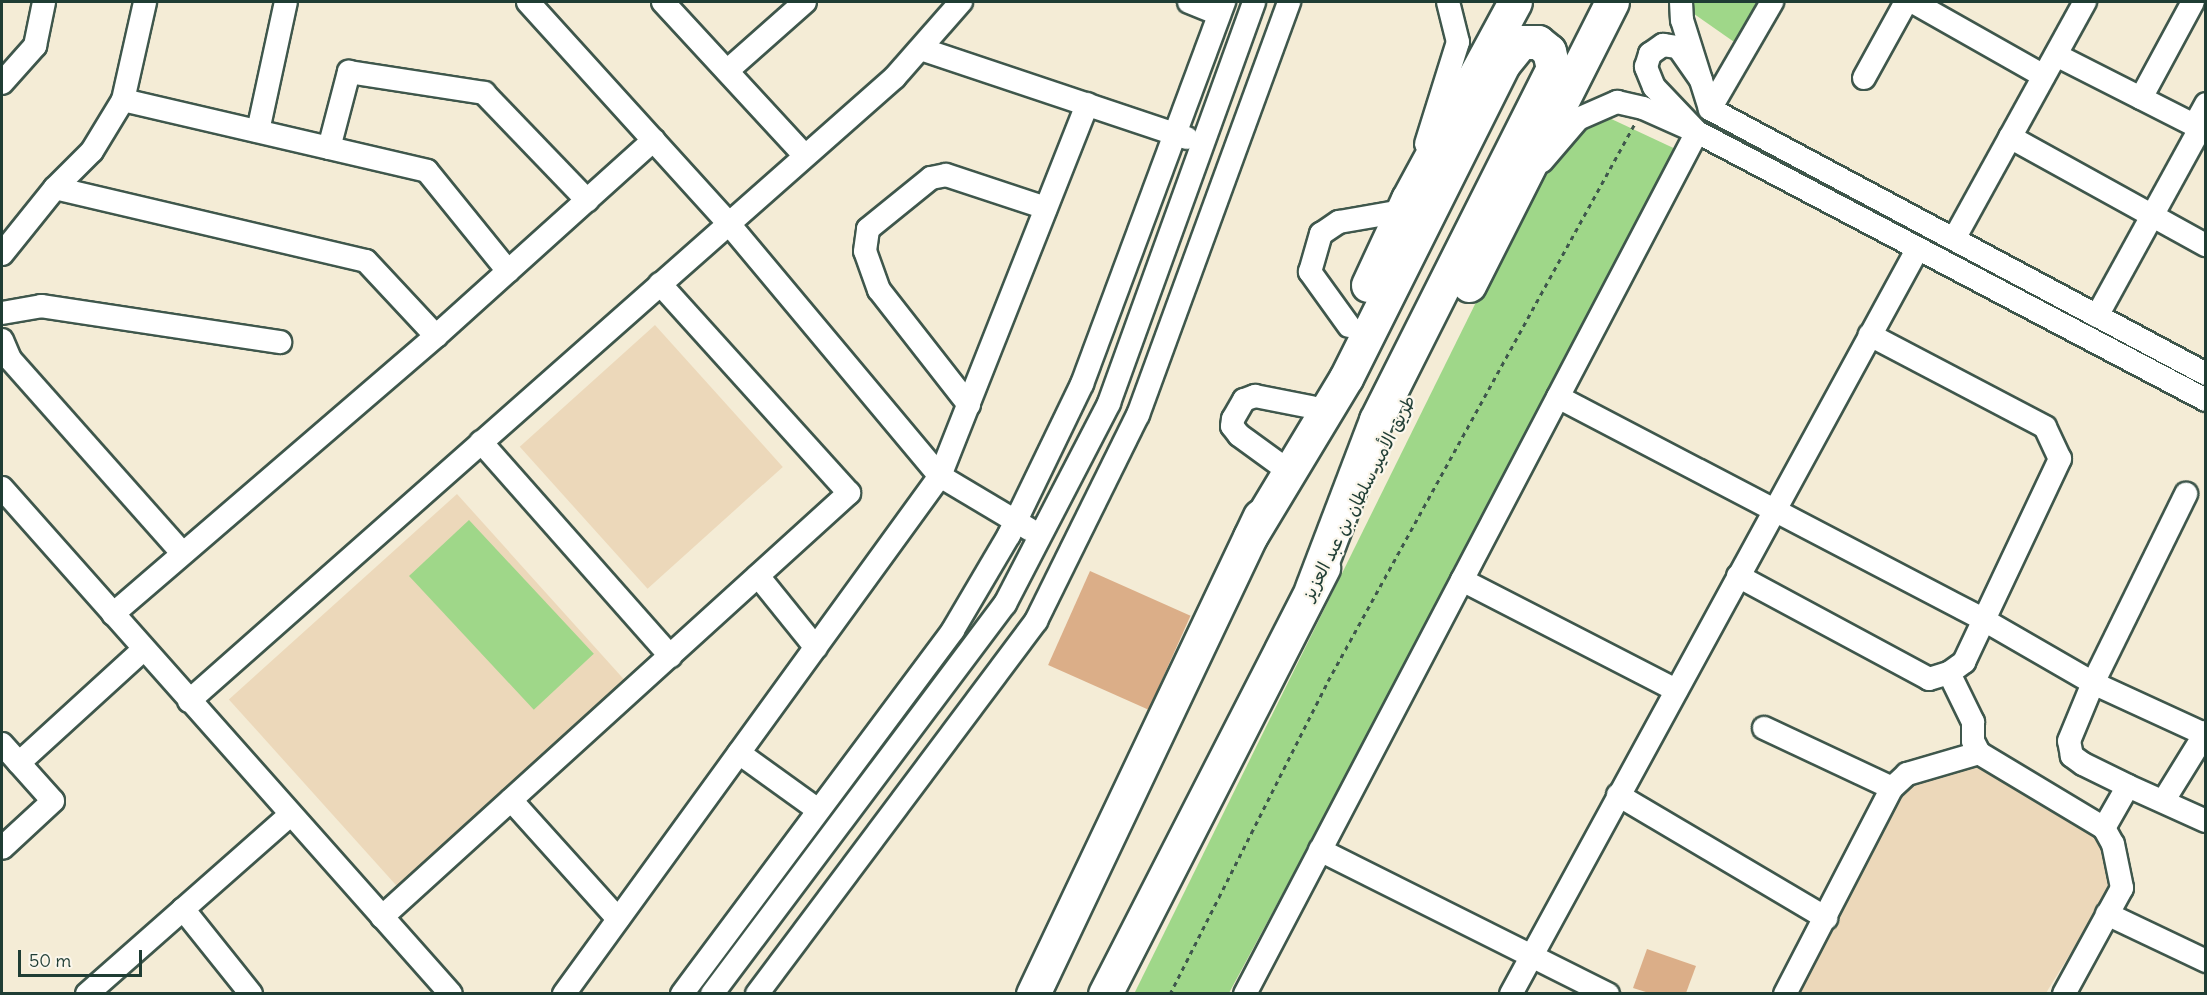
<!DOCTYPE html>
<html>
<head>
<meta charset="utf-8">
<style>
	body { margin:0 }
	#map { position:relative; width:2207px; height:995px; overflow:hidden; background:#f4ecd6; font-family:Delius,"Playpen Sans Arabic",sans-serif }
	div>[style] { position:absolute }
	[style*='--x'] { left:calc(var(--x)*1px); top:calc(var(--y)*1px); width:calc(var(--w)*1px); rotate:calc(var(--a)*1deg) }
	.built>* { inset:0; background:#ecd8ba; transform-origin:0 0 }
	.green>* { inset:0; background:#9fd789; transform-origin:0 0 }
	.building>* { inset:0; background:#dbae88; transform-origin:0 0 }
	.path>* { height:3px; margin-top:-1.5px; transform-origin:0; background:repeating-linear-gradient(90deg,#3f574c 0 4.5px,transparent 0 9px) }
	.roads { filter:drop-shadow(2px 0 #3f574c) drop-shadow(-2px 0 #3f574c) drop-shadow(0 2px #3f574c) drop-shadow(0 -2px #3f574c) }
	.minor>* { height:22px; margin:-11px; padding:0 11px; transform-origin:11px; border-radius:11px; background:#fff }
	.highway>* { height:33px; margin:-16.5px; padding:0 16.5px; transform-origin:16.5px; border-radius:16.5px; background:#fff }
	span { translate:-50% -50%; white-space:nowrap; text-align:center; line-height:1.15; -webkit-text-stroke:4.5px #fbf7ec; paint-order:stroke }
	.street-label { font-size:18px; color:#1f3d34 }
	.frame { position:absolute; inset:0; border:3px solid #1f3d34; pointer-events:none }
	.scale { position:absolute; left:18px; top:950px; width:124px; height:27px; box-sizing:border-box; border:3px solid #1f3d34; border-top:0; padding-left:8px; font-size:18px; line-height:21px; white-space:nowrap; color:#1f3d34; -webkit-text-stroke:4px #fbf7ec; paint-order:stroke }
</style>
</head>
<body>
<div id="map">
	<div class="built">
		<i style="left:655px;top:325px;width:191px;height:182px;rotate:48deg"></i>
		<i style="left:457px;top:494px;width:252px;height:307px;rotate:48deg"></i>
		<i style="clip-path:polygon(1976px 766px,2099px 828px,2112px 886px,2046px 993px,1798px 994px,1913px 775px)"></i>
	</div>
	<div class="green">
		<i style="clip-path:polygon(1677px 2px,1761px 2px,1737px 44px)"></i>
		<i style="clip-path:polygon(1575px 102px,1682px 152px,1229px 993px,1134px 994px)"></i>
		<i style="left:469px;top:520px;width:183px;height:82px;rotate:47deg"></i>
	</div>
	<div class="building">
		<i style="left:1090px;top:571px;width:110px;height:103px;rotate:24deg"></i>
		<i style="clip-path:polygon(1647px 949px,1696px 966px,1686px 993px,1649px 993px,1633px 988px)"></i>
	</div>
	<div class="path">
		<i style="--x:1170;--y:994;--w:351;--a:-63.2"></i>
		<i style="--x:1328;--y:681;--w:635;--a:-61.17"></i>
	</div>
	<div class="roads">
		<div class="minor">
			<i style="--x:528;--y:2;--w:299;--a:47.8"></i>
			<i style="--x:729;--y:224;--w:329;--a:50.1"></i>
			<i style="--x:940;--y:476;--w:104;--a:30.8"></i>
			<i style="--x:663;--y:2;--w:209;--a:47.3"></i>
			<i style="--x:1189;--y:2;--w:32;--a:22"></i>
			<i style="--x:1681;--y:2;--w:18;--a:87"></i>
			<i style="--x:1682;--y:20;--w:93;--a:72.5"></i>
			<i style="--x:1710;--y:109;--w:562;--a:28.11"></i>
			<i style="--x:1913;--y:2;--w:150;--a:29.5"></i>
			<i style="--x:921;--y:49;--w:280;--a:18.5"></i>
			<i style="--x:2056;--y:55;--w:168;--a:26.9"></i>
			<i style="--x:727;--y:71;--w:104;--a:-41.5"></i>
			<i style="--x:1864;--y:78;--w:87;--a:-61.1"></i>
			<i style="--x:2;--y:83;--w:50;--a:-48.3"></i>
			<i style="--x:35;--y:46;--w:45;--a:-78.4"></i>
			<i style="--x:2141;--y:98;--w:109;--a:-61.6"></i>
			<i style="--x:123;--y:100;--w:312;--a:13.1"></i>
			<i style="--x:427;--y:171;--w:129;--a:51"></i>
			<i style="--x:1710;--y:109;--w:124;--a:-59.9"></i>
			<i style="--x:2194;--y:126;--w:25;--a:-61"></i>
			<i style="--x:258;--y:131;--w:132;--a:-77.8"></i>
			<i style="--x:2010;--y:137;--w:224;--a:28.9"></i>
			<i style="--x:1426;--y:144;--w:107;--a:-72.6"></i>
			<i style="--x:1458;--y:42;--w:41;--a:-104"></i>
			<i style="--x:329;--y:148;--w:79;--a:-75.3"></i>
			<i style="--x:349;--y:72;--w:137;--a:8.8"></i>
			<i style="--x:484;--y:93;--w:149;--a:46.1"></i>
			<i style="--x:1542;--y:161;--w:55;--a:-49.4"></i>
			<i style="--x:1578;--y:119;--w:43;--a:-23.6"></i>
			<i style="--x:1617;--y:102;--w:27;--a:13"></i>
			<i style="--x:1643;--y:108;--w:59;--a:24"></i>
			<i style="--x:1697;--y:132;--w:575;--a:27.77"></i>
			<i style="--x:55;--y:188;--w:319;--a:13.2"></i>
			<i style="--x:366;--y:261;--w:103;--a:47"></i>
			<i style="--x:1954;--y:239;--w:271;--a:-61.1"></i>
			<i style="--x:2;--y:254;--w:85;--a:-51.2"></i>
			<i style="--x:55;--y:188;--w:52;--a:-45"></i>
			<i style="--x:92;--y:151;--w:60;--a:-58.7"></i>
			<i style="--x:123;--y:100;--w:100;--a:-77.3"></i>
			<i style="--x:2;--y:313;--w:40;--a:-10"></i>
			<i style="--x:41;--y:306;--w:242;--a:8.6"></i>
			<i style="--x:2097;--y:316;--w:213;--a:-61.2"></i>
			<i style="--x:1349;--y:326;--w:67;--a:-125.8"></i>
			<i style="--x:1310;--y:272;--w:40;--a:-74"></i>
			<i style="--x:1321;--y:234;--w:22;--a:-34"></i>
			<i style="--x:1339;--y:222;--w:65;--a:-9.8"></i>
			<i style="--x:2;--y:340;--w:21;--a:67"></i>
			<i style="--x:10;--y:359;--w:259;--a:48.4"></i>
			<i style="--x:1558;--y:397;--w:481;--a:27.6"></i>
			<i style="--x:1984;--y:620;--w:126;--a:30"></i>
			<i style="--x:2093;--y:683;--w:124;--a:24.7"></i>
			<i style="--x:969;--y:405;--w:146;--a:-128"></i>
			<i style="--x:879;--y:290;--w:41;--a:-109.7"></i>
			<i style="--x:865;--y:251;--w:22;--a:-82"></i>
			<i style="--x:868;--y:229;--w:81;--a:-39"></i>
			<i style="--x:931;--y:178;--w:15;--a:-11"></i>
			<i style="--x:946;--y:175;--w:105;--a:18.3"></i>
			<i style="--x:481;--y:442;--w:286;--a:48.5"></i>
			<i style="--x:1283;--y:467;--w:54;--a:-144"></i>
			<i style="--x:1239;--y:435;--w:11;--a:-128"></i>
			<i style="--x:1232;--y:426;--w:7;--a:-82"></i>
			<i style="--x:1233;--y:419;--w:22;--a:-60"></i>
			<i style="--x:1244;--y:400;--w:12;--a:-20"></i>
			<i style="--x:1255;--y:396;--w:57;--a:11.1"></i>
			<i style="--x:2;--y:488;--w:676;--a:48.42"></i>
			<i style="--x:758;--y:576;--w:92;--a:51.1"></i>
			<i style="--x:1738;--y:576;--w:217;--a:28.3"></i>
			<i style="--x:1929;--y:679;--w:21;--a:-17"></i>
			<i style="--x:1949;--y:673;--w:19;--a:-36"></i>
			<i style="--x:1964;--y:662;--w:225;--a:-64.7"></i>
			<i style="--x:2060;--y:459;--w:35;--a:-115"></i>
			<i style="--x:2045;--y:427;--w:198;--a:-152.3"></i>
			<i style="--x:1462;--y:580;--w:241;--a:27.2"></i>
			<i style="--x:113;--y:614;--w:426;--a:-40.7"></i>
			<i style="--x:436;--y:336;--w:293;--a:-42"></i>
			<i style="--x:1949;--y:673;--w:55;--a:63.9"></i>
			<i style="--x:1973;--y:722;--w:19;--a:90"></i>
			<i style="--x:1973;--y:741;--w:13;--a:63"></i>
			<i style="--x:1979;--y:753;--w:146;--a:31"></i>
			<i style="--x:2104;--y:828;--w:18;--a:61"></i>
			<i style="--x:2113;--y:844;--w:45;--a:78.4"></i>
			<i style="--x:2122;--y:888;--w:121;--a:118.7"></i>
			<i style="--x:189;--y:701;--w:942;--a:-41.47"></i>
			<i style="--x:895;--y:77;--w:100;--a:-48.7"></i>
			<i style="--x:1764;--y:728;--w:141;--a:25.1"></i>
			<i style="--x:2;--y:744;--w:76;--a:48.2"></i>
			<i style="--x:53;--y:801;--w:69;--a:137.3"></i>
			<i style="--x:739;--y:753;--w:97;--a:35.8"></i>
			<i style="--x:19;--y:763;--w:169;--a:-42.4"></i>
			<i style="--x:2128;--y:786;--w:85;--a:24.2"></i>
			<i style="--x:1618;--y:795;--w:242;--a:30.6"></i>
			<i style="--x:511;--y:800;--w:160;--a:48"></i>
			<i style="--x:2164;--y:800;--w:80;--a:-58.3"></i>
			<i style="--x:2104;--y:828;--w:48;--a:-60.3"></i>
			<i style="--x:2128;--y:786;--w:50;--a:-153.9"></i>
			<i style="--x:2083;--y:764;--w:14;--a:-144"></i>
			<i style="--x:2072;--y:756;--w:15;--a:-101"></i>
			<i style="--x:2069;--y:741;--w:63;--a:-67.5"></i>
			<i style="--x:2093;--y:683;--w:211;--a:-63.8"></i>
			<i style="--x:1320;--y:850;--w:322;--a:26.6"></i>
			<i style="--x:183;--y:909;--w:109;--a:51.3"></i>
			<i style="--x:2107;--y:914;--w:110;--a:25.4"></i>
			<i style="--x:382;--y:917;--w:631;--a:-42.24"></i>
			<i style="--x:849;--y:493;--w:282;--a:-132.1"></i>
			<i style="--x:87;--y:994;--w:271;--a:-41.4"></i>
			<i style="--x:564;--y:994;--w:640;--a:-54.03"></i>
			<i style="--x:940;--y:476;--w:400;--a:-68.4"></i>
			<i style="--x:682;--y:994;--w:454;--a:-53.3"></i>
			<i style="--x:953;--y:630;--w:110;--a:-59.5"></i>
			<i style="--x:1009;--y:535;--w:168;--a:-64.2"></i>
			<i style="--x:1082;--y:384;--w:408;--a:-69.6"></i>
			<i style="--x:712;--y:994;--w:488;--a:-53.1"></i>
			<i style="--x:1005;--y:604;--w:226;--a:-62.6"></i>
			<i style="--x:1109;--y:403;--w:426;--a:-70.1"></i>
			<i style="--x:757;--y:994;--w:466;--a:-53.2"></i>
			<i style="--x:1036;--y:621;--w:230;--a:-63.7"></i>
			<i style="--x:1138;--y:415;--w:440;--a:-69.9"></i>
			<i style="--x:1245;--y:994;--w:973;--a:-62.33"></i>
			<i style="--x:1697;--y:132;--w:62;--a:-133.7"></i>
			<i style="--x:1654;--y:87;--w:22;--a:-112"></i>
			<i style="--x:1646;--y:67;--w:14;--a:-73"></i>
			<i style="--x:1650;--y:54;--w:16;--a:-35"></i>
			<i style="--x:1663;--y:45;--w:15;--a:8"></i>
			<i style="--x:1678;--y:47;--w:40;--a:55.1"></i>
			<i style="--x:1511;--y:994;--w:848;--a:-61.38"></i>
			<i style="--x:1785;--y:994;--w:232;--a:-62.6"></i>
			<i style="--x:1892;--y:788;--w:21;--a:-43"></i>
			<i style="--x:1907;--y:774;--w:75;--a:-16.3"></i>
		</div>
		<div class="highway">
			<i style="--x:1368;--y:285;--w:95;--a:-65.1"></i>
			<i style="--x:1408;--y:199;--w:224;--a:-61.5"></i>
			<i style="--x:1469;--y:285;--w:317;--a:-63.2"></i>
			<i style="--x:1250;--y:537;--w:186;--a:-58.9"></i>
			<i style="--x:1346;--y:378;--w:352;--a:-63.4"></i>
			<i style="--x:1504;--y:63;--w:27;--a:-51"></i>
			<i style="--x:1521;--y:42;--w:17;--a:0"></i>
			<i style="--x:1538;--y:42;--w:14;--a:39"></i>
			<i style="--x:1549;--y:51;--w:17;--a:77"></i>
			<i style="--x:1553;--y:68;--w:394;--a:116.7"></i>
			<i style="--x:1376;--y:420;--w:180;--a:110.9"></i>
			<i style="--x:1033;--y:994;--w:529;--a:-64.6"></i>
			<i style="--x:1105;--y:994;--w:479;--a:-62.9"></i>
		</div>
	</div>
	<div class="street-label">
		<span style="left:1359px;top:498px;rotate:-63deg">طريق الأمير سلطان بن عبد العزيز</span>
	</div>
	<div class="frame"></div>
	<div class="scale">50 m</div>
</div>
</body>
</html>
